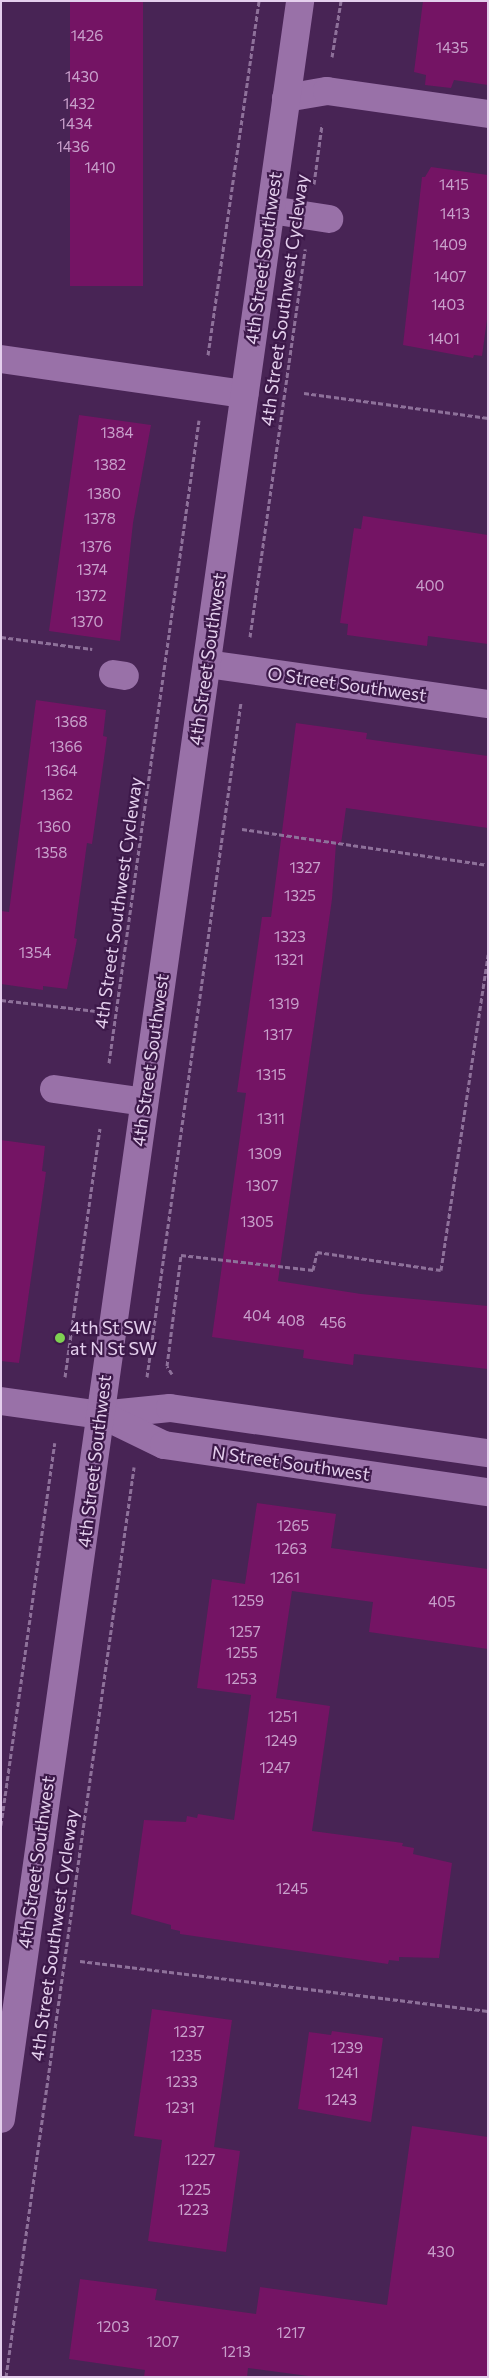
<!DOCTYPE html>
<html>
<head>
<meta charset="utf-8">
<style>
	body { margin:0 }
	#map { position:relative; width:489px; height:2378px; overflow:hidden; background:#482455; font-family:Commissioner,sans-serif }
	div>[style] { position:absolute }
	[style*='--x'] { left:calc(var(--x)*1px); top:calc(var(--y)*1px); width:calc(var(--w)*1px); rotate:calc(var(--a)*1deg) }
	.building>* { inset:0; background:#741464; transform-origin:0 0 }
	.path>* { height:3px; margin-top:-1.5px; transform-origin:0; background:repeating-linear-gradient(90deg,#8e719a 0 5px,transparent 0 7.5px) }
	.minor>* { height:28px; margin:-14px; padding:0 14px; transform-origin:14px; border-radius:14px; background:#9971a8 }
	.dots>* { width:14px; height:14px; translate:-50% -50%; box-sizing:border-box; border:2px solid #3d194a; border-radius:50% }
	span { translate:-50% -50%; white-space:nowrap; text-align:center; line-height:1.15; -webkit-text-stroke:4.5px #3d194a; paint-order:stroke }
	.number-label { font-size:15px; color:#c8a0cb }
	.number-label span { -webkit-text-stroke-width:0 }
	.street-label { font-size:18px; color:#e4cfed }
	.poi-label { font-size:18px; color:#e4cfed }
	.left { translate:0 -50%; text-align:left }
	.frame { position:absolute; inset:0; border:2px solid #e4cfed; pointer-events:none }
</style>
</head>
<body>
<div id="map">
	<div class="building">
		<i style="left:70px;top:1px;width:73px;height:285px"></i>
		<i style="clip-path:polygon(423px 1px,488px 1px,488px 85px,454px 80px,451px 88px,425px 85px,426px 75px,414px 72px)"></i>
		<i style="clip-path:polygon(431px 167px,488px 175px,488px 312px,482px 356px,474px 355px,473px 358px,403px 345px,422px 177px,425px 177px)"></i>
		<i style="clip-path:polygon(79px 415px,151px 425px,133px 523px,120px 641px,49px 631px)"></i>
		<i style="clip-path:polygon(363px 516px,488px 535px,488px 644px,428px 636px,427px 646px,347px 635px,348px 624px,340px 623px,354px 528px,361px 529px)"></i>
		<i style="clip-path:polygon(36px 700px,106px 710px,103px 736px,107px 737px,92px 844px,87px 843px,74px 938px,77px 939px,67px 989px,43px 986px,43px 990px,1px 984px,1px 911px,9px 912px)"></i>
		<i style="clip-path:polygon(296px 723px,367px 733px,366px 739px,488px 756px,488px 828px,346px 808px,341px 844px,336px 844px,332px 899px,278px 1281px,361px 1294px,488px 1306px,488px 1369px,354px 1354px,353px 1365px,303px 1358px,304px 1350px,212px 1337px,246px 1093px,237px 1092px,262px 917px,271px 917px)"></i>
		<i style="clip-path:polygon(1px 1140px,45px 1146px,42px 1171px,46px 1172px,19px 1363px,1px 1361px)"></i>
		<i style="clip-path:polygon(257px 1503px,336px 1514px,331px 1548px,488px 1569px,488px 1649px,369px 1632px,373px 1602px,292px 1591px,276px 1698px,330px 1706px,312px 1831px,403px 1843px,402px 1846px,414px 1848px,413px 1854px,452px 1863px,439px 1958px,399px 1957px,399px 1961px,389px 1960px,388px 1964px,354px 1959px,180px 1934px,180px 1931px,171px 1929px,171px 1925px,131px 1914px,144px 1820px,186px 1822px,187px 1816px,197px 1818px,198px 1814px,234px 1820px,251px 1695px,197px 1688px,212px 1579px,245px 1584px)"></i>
		<i style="clip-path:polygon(152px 2009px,232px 2020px,214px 2147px,240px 2151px,226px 2252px,148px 2241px,162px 2140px,134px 2136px)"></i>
		<i style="clip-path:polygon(332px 2031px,383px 2038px,371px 2122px,298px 2109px,309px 2032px,331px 2035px)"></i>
		<i style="clip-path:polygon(412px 2126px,488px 2137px,488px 2377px,316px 2377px,248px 2368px,247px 2377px,144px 2377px,145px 2370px,69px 2359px,80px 2279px,157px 2289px,155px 2300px,256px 2314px,260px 2287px,387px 2305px)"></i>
	</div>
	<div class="path">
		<i style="--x:332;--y:57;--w:57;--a:-80.9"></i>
		<i style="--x:314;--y:184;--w:60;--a:-82.3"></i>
		<i style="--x:208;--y:355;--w:358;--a:-81.8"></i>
		<i style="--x:304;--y:393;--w:186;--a:7.7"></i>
		<i style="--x:1;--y:637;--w:92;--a:7.5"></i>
		<i style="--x:250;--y:637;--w:392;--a:-81.9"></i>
		<i style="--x:242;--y:829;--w:249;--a:8.3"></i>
		<i style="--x:1;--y:1000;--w:96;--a:6.6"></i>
		<i style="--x:109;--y:1063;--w:649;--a:-82.03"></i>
		<i style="--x:172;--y:1374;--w:9;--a:-122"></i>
		<i style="--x:167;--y:1366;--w:112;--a:-82.8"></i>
		<i style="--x:181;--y:1255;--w:133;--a:6.5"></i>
		<i style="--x:313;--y:1270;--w:18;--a:-77"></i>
		<i style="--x:317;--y:1252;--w:125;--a:8.3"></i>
		<i style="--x:441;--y:1270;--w:319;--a:-81.5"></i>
		<i style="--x:65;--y:1377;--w:251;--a:-82"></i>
		<i style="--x:147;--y:1377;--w:682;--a:-82.07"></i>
		<i style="--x:1;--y:1825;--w:386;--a:-82"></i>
		<i style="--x:80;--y:1961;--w:411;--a:7"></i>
		<i style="--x:6;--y:2377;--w:919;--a:-81.99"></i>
	</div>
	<div class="minor">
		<i style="--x:286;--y:98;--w:42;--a:-9.7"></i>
		<i style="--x:327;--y:91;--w:163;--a:8.1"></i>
		<i style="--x:271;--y:210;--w:59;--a:8.8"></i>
		<i style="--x:1;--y:359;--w:246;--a:8.2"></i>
		<i style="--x:207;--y:664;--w:284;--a:8.1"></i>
		<i style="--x:113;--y:674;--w:12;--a:9"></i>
		<i style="--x:54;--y:1089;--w:91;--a:8.2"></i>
		<i style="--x:1;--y:1401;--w:100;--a:8"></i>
		<i style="--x:100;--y:1415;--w:70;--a:-5.7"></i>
		<i style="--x:170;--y:1408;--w:321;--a:8.1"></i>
		<i style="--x:102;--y:1415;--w:69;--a:25.8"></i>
		<i style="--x:164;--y:1445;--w:327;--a:8.3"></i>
		<i style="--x:1;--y:2119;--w:2139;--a:-81.96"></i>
	</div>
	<div class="dots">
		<i style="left:60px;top:1338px;background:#7fd052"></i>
	</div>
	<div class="number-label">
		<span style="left:87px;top:36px">1426</span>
		<span style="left:452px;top:48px">1435</span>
		<span style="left:82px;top:77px">1430</span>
		<span style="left:79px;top:104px">1432</span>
		<span style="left:76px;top:124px">1434</span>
		<span style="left:73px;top:147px">1436</span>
		<span style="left:100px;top:168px">1410</span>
		<span style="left:454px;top:185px">1415</span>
		<span style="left:455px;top:214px">1413</span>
		<span style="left:450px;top:245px">1409</span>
		<span style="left:450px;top:277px">1407</span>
		<span style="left:448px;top:305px">1403</span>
		<span style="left:444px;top:339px">1401</span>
		<span style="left:117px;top:433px">1384</span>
		<span style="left:110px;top:465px">1382</span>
		<span style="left:104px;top:494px">1380</span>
		<span style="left:100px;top:519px">1378</span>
		<span style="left:96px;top:547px">1376</span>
		<span style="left:92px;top:570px">1374</span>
		<span style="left:430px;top:586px">400</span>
		<span style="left:91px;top:596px">1372</span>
		<span style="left:87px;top:622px">1370</span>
		<span style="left:71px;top:722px">1368</span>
		<span style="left:66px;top:747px">1366</span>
		<span style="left:61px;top:771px">1364</span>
		<span style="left:57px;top:795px">1362</span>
		<span style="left:54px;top:827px">1360</span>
		<span style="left:51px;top:853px">1358</span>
		<span style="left:305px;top:868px">1327</span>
		<span style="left:300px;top:896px">1325</span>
		<span style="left:290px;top:937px">1323</span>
		<span style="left:35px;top:953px">1354</span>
		<span style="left:289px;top:960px">1321</span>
		<span style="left:284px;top:1004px">1319</span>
		<span style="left:278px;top:1035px">1317</span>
		<span style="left:271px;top:1075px">1315</span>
		<span style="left:271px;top:1119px">1311</span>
		<span style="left:265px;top:1154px">1309</span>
		<span style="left:262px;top:1186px">1307</span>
		<span style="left:257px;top:1222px">1305</span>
		<span style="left:257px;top:1316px">404</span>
		<span style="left:291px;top:1321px">408</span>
		<span style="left:333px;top:1323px">456</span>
		<span style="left:293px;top:1526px">1265</span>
		<span style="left:291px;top:1549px">1263</span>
		<span style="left:285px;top:1578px">1261</span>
		<span style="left:248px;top:1601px">1259</span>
		<span style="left:442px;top:1602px">405</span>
		<span style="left:245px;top:1632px">1257</span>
		<span style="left:242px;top:1653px">1255</span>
		<span style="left:241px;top:1679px">1253</span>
		<span style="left:283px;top:1717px">1251</span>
		<span style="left:281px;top:1741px">1249</span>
		<span style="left:275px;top:1768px">1247</span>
		<span style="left:292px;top:1889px">1245</span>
		<span style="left:189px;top:2032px">1237</span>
		<span style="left:347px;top:2048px">1239</span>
		<span style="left:186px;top:2056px">1235</span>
		<span style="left:344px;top:2073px">1241</span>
		<span style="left:182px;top:2082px">1233</span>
		<span style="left:341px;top:2100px">1243</span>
		<span style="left:180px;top:2108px">1231</span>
		<span style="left:200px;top:2160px">1227</span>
		<span style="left:195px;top:2190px">1225</span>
		<span style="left:193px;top:2210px">1223</span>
		<span style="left:441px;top:2252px">430</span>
		<span style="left:113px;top:2327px">1203</span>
		<span style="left:291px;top:2333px">1217</span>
		<span style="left:163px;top:2342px">1207</span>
		<span style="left:236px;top:2352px">1213</span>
	</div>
	<div class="street-label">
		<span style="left:263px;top:258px;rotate:-82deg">4th Street Southwest</span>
		<span style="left:284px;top:300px;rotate:-82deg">4th Street Southwest Cycleway</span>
		<span style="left:207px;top:659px;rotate:-82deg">4th Street Southwest</span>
		<span style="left:347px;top:684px;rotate:8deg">O Street Southwest</span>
		<span style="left:118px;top:903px;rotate:-82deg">4th Street Southwest Cycleway</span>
		<span style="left:150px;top:1060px;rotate:-82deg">4th Street Southwest</span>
		<span style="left:94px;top:1461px;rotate:-83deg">4th Street Southwest</span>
		<span style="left:291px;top:1463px;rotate:8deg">N Street Southwest</span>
		<span style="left:36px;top:1862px;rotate:-82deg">4th Street Southwest</span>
		<span style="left:54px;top:1935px;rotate:-82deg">4th Street Southwest Cycleway</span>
	</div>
	<div class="poi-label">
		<span class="left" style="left:70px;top:1338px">4th St SW<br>at N St SW</span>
	</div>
	<div class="frame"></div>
</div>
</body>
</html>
